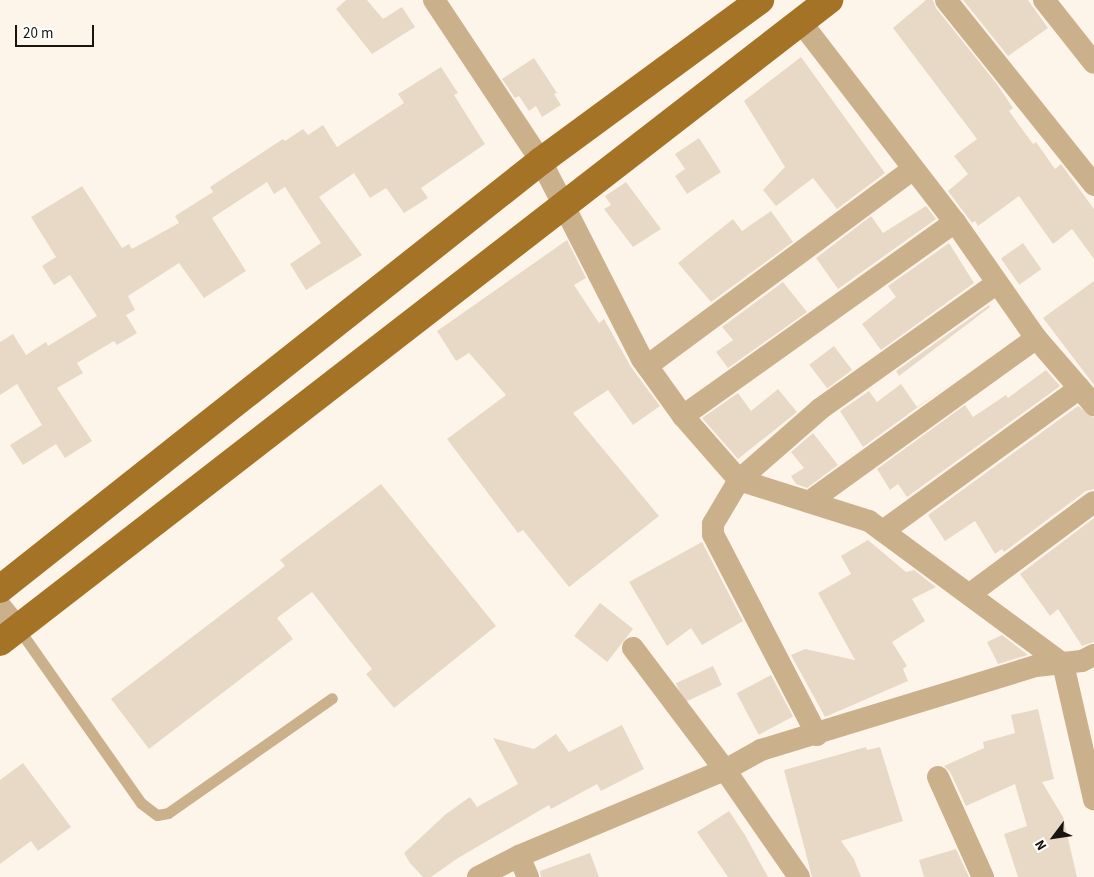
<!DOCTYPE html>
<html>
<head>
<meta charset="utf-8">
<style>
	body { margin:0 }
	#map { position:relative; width:1094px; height:877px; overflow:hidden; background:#fef5ea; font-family:"Source Sans 3",sans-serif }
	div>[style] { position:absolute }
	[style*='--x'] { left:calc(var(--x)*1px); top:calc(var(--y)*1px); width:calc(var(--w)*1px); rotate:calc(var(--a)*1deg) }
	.building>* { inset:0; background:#e8d9c6; transform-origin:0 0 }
	.service>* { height:11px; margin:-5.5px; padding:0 5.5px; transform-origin:5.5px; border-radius:5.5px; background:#cbb08c }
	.minor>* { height:22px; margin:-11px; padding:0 11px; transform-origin:11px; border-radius:11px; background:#cbb08c }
	.primary>* { height:28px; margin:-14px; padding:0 14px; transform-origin:14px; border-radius:14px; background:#a47326 }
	span { translate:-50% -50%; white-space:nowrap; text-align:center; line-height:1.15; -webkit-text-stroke:4px #fff; paint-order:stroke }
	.north { position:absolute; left:1029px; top:812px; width:50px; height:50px; -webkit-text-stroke:4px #fff; paint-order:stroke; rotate:239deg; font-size:14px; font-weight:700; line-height:20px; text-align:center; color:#19140d }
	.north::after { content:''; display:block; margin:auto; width:18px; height:22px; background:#19140d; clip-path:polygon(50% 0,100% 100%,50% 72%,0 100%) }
	.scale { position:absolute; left:15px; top:25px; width:79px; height:22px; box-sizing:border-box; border:2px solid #19140d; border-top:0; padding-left:6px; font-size:15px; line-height:18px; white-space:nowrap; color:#19140d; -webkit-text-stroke:4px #fff; paint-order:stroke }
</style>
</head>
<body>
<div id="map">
	<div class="building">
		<i style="clip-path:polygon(346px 0,367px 0,383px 19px,402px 7px,415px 27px,372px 54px,336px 9px)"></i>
		<i style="clip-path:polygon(926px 0,933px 0,936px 8px,997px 84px,1013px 108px,1009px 111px,1033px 144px,1036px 142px,1055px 169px,1061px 164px,1094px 209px,1094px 259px,1072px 229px,1053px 244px,1019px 196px,978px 226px,975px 221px,972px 223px,948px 191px,968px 174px,954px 156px,977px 139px,893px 28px)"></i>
		<i style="clip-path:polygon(963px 0,1028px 0,1048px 28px,1008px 56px)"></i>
		<i style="clip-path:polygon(801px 57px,885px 173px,837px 209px,813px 178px,776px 206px,763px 190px,785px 167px,744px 101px)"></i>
		<i style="clip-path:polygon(534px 58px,557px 93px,554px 94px,561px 105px,542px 117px,536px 106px,529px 111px,519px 96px,515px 98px,502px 79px)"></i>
		<i style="clip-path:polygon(441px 67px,458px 93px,454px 95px,485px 144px,421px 188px,428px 198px,404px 213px,386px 188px,370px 198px,354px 173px,319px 197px,362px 255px,306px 290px,290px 264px,321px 243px,285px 187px,274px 194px,267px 182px,212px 218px,246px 271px,204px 298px,179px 263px,128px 296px,135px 310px,126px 315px,137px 333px,117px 345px,114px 341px,77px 363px,83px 373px,57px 388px,92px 441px,65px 458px,56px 444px,23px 465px,10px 445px,42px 425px,17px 384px,0 395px,0 342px,13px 334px,26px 355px,46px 342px,48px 346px,97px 316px,70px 275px,54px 285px,42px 266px,56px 257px,31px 217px,82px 186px,122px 248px,129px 244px,132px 249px,179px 223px,175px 216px,213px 192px,210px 187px,283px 139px,285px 141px,303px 129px,308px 135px,323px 125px,337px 147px,404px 103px,398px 94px)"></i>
		<i style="clip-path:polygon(699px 138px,721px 172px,687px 194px,675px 176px,685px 169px,675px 154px)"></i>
		<i style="clip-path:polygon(626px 182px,661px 229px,633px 247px,604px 209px,611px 205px,605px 196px)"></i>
		<i style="clip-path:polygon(926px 206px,936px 219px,838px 289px,816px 258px,871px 216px,883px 233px)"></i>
		<i style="clip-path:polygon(771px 211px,793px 242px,711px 302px,678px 263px,733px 219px,742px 231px)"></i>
		<i style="clip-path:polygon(567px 240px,586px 278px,574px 285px,599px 323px,604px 319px,631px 367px,660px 406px,633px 425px,608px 390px,573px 413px,659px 516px,569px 587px,523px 530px,518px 533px,447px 439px,506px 395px,469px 353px,456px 361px,437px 331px)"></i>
		<i style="clip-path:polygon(949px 243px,974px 283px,881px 350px,862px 324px,896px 297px,888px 286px)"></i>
		<i style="left:1023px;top:243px;width:32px;height:27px;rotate:55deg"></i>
		<i style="clip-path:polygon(1094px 281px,1094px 385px,1043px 318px)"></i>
		<i style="clip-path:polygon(783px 282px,807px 312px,728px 368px,716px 352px,733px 340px,722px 327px)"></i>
		<i style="clip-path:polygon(989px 305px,990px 307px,899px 376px,896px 371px)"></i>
		<i style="left:834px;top:346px;width:30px;height:31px;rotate:53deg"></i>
		<i style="clip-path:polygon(1046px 370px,1060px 386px,907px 497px,898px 484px,890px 490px,877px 469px,965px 405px,973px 417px,1006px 395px,1008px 398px)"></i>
		<i style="clip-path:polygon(951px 383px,863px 447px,840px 411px,869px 391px,877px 402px,901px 384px,917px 407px)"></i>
		<i style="clip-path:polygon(778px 389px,797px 412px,738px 459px,702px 418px,738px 393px,751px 411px)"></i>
		<i style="clip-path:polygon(1078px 406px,1094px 418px,1094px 489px,1086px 491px,1004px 552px,1002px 549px,995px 554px,975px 521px,945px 541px,928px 515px)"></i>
		<i style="clip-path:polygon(813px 433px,838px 465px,807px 488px,796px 484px,791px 476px,804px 468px,791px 452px)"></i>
		<i style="clip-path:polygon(381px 484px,496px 626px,394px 708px,366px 674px,372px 669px,312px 592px,277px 618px,293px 639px,149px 749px,111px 699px,285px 566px,280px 560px)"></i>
		<i style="clip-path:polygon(1094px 518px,1094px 642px,1082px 646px,1058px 609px,1050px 616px,1020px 574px)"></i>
		<i style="clip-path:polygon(868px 540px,906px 572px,914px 570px,936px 587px,912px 599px,925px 621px,892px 642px,907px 666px,903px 669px,908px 681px,825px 717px,791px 655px,805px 649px,855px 660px,818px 593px,851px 574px,841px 556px)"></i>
		<i style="clip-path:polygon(702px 542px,743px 621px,702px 645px,691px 628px,667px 646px,629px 582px)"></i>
		<i style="left:600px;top:603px;width:42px;height:42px;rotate:38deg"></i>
		<i style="clip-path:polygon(1002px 635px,1028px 655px,998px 664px,987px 642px)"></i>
		<i style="left:713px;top:666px;width:21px;height:41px;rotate:65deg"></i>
		<i style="left:771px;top:675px;width:47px;height:39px;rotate:62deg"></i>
		<i style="clip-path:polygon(1038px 709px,1054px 779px,1042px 782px,1063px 817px,1077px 877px,1018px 877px,1004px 834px,1027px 826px,1015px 784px,966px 806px,950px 772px,944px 766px,984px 748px,983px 742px,1015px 733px,1011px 715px)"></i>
		<i style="clip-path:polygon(622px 725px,644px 769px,601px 791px,597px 784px,551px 809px,549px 805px,458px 858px,431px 877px,423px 877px,410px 863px,404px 853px,446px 814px,470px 797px,477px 807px,518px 784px,493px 738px,534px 749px,556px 734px,569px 752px)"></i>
		<i style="clip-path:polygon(866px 747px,867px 750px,880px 747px,903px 821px,841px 841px,854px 859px,861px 877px,812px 877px,784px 770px)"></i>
		<i style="clip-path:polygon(23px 763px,71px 827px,38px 851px,31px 841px,0 864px,0 780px)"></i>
		<i style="clip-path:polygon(729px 811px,745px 835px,768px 877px,728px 877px,697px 832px)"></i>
		<i style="clip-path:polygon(956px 849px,969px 877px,924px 877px,919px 860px)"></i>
		<i style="clip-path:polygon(590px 853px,599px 877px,541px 877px,540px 871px)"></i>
	</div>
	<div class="service">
		<i style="--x:18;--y:628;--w:214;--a:54.9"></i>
		<i style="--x:141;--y:803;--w:20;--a:37"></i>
		<i style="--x:157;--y:815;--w:11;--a:-10"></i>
		<i style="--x:168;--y:813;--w:200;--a:-35"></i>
	</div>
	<div class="minor">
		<i style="--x:434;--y:0;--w:193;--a:56.4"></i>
		<i style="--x:541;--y:161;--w:222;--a:63"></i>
		<i style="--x:642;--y:359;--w:70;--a:54.3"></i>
		<i style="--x:683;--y:416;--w:85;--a:48.8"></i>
		<i style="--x:739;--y:480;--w:136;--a:17.5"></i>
		<i style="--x:869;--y:521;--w:241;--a:36.4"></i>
		<i style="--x:1063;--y:664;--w:139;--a:77.1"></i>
		<i style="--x:946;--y:0;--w:237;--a:51.3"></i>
		<i style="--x:1044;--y:0;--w:80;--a:51.6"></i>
		<i style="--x:800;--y:21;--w:254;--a:52.4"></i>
		<i style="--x:955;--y:222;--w:141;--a:55.1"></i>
		<i style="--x:1036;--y:338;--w:89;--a:49.1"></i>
		<i style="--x:647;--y:366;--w:330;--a:-36.5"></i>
		<i style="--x:683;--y:416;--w:334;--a:-35.5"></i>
		<i style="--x:809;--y:502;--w:280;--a:-35.8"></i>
		<i style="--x:883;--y:531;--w:243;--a:-36"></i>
		<i style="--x:970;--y:594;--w:154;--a:-36.6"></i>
		<i style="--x:0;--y:606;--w:28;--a:51"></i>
		<i style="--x:633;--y:648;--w:153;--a:53"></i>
		<i style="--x:725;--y:770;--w:130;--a:55.3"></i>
		<i style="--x:817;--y:735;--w:226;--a:-117.4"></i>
		<i style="--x:713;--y:534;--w:10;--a:-90"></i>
		<i style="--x:713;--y:524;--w:51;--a:-59.4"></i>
		<i style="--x:739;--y:480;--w:108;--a:-41.2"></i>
		<i style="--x:820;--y:409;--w:217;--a:-35.4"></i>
		<i style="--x:938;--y:777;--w:110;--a:65.8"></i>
		<i style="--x:519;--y:856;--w:23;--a:67"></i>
		<i style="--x:478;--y:877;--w:46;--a:-27.1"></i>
		<i style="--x:519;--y:856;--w:223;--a:-22.7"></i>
		<i style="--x:725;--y:770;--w:41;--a:-29.1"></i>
		<i style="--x:761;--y:750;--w:288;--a:-17"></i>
		<i style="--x:1036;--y:666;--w:46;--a:-6.2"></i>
		<i style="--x:1082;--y:661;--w:13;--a:-27"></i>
	</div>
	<div class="primary">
		<i style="--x:0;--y:589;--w:690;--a:-38.35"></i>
		<i style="--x:541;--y:161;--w:272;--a:-36.3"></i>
		<i style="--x:0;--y:642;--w:1049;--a:-37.76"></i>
	</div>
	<div class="north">N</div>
	<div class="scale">20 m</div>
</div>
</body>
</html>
